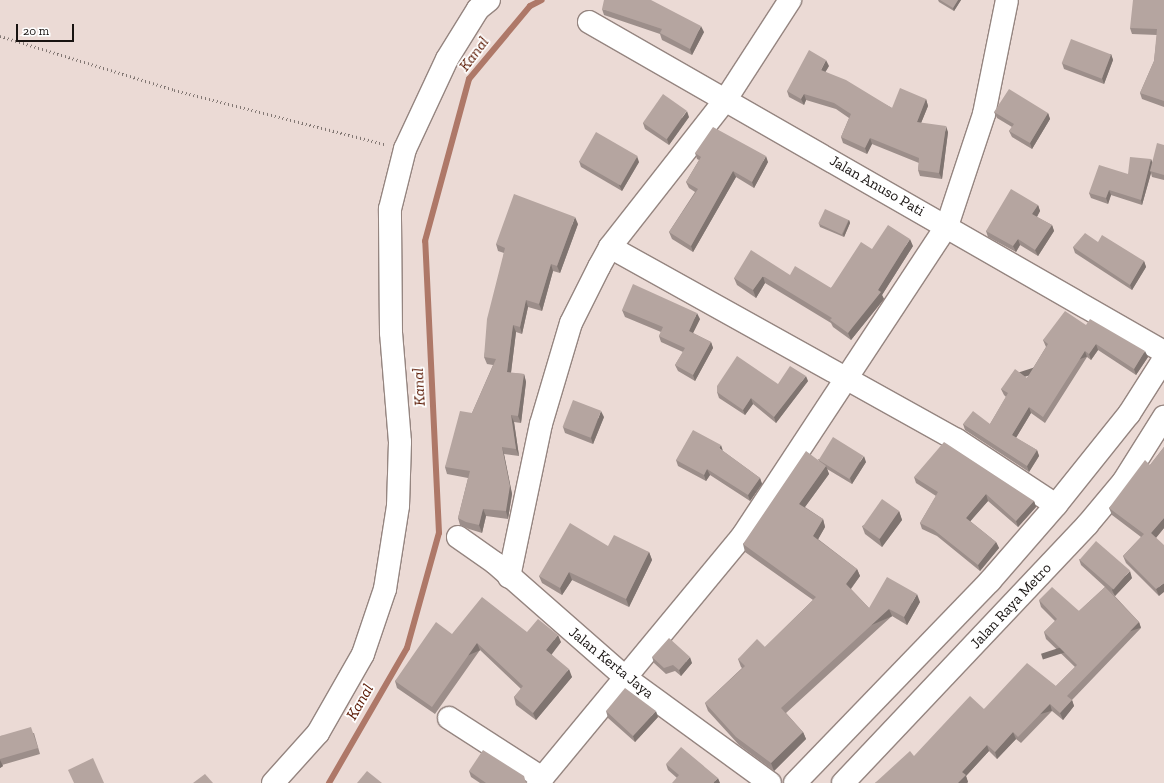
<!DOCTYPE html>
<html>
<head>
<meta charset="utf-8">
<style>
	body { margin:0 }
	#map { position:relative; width:1164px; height:783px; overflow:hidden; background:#ebdad5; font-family:"Zilla Slab",serif }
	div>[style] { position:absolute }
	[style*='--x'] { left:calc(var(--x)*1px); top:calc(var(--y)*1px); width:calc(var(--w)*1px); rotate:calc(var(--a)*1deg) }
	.stream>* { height:6px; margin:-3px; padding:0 3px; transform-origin:3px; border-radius:3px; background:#ae7868 }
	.path>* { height:2.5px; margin-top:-1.25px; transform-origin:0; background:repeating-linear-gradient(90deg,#827773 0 1px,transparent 0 4px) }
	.roads { filter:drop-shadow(1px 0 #958580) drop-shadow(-1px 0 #958580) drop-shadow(0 1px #958580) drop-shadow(0 -1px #958580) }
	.street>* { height:22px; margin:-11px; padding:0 11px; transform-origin:11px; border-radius:11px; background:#fff }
	.highway>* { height:22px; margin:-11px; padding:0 11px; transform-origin:11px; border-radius:11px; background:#fff }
	.wall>* { inset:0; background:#9c8e8a }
	.shaded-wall>* { inset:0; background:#7f7470; transform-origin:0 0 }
	.building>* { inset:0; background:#b5a5a0; transform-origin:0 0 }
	span { translate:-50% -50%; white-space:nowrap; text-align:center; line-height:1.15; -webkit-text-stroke:3.5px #fff; paint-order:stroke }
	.street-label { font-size:15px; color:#181311 }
	.water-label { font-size:16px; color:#591700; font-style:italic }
	.scale { position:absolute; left:16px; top:24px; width:58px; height:18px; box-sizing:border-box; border:2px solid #181311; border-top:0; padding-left:5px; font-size:12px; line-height:14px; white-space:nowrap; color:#181311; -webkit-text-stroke:3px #fff; paint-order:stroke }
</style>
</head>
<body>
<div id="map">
	<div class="stream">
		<i style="--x:329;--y:783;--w:156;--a:-60"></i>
		<i style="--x:407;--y:648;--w:119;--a:-74.5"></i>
		<i style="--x:439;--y:533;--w:292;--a:-92.7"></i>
		<i style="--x:425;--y:241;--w:168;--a:-74.8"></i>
		<i style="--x:469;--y:79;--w:95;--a:-50.1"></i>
		<i style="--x:530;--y:6;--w:13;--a:-27"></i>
	</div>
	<div class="path">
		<i style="--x:0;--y:36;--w:182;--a:17.2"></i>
		<i style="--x:174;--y:90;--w:218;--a:14.4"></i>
	</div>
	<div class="roads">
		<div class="street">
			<i style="--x:589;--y:22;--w:663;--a:29.85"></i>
			<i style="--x:610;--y:247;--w:397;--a:29.1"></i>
			<i style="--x:957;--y:440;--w:118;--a:33.3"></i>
			<i style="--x:458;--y:537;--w:45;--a:35.1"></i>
			<i style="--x:495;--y:563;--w:174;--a:41.3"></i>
			<i style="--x:626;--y:678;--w:178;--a:36.1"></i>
			<i style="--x:509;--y:577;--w:156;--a:-78.2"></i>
			<i style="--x:541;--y:424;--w:105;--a:-73.5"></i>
			<i style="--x:571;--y:323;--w:63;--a:-63.4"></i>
			<i style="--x:599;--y:267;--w:23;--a:-61"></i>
			<i style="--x:610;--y:247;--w:188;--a:-51.9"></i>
			<i style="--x:726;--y:99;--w:118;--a:-57.1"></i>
			<i style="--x:449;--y:718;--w:111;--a:32.8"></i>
			<i style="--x:273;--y:783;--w:67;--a:-48"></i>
			<i style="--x:318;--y:733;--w:91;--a:-60.3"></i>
			<i style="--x:363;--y:654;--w:69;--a:-71.3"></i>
			<i style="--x:385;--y:589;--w:84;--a:-81.1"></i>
			<i style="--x:398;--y:506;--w:64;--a:-88.2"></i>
			<i style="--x:400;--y:442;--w:109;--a:-94.7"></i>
			<i style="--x:391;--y:333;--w:124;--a:-90.5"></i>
			<i style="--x:390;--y:209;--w:62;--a:-76"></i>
			<i style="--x:405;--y:149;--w:99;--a:-65"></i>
			<i style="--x:447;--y:59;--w:59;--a:-58.2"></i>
			<i style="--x:478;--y:9;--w:14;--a:-39"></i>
			<i style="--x:538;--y:783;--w:322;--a:-50.4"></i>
			<i style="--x:743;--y:535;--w:370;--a:-56.6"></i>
			<i style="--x:947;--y:226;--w:118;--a:-71.7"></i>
			<i style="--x:984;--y:114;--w:116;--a:-78.6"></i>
		</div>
		<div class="highway">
			<i style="--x:795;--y:783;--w:281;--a:-46"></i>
			<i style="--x:990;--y:581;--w:101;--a:-49"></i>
			<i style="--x:1056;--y:505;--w:117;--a:-51.3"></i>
			<i style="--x:1129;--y:414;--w:65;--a:-57.5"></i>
			<i style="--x:843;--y:783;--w:355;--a:-46.6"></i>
			<i style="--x:1087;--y:525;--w:56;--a:-50.1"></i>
			<i style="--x:1123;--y:482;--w:77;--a:-57.8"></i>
		</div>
	</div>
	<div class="wall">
		<i style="clip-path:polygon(938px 0,961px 0,954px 11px,939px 2px)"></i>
		<i style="clip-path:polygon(1164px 0,1164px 107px,1142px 99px,1140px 93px,1154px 61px,1157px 35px,1132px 34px,1130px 28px)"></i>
		<i style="clip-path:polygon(602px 9px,704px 32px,692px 55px,662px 40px,660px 34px,604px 15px)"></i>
		<i style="clip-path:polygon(1111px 54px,1113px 60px,1104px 84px,1064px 69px,1062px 63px)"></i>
		<i style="clip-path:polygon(829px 66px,825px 72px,892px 108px,926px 99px,928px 106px,921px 123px,948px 132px,942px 179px,920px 176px,918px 170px,919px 163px,872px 144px,867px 154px,843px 143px,841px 137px,849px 118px,836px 109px,806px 100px,804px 105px,789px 97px,787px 91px)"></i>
		<i style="clip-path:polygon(994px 112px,1048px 113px,1050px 119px,1032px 149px,1012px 137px,1009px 131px,1012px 127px,997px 118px)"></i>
		<i style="clip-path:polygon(689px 117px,669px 145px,645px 129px,643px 123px)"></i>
		<i style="clip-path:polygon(1164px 145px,1164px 180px,1152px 177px,1151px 173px,1142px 205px,1111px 195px,1108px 204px,1091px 198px,1089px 193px,1128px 174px,1151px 159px,1152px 163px)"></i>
		<i style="clip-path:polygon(695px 153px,768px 162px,754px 188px,736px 177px,693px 252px,672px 239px,669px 232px,695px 192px,689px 188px,686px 182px,699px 160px,697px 159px)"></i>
		<i style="clip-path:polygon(579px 161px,639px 162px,622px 191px,581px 167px)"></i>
		<i style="clip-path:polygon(1038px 205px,1040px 211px,1037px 217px,1052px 225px,1054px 231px,1038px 256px,1020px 245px,1016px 252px,988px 237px,986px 231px)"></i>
		<i style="clip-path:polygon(849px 220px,850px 223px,844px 237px,820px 227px,819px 224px)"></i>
		<i style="clip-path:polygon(578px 224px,560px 273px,553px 271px,542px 311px,528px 307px,522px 334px,516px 332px,511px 373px,524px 374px,526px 382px,521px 423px,514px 422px,519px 456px,504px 454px,512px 494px,508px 519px,486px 516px,482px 533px,469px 529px,460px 525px,458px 518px,468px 478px,447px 474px,445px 467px,472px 413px,493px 365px,487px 364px,484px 357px,504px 253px,498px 251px,496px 244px)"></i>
		<i style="clip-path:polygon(1098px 242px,1144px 261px,1146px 267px,1132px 290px,1075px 253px,1073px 247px)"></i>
		<i style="clip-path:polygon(913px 246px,882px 295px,884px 299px,851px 340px,833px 327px,831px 323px,765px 283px,756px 298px,737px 285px,734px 278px,790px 275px,831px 288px,872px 249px)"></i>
		<i style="clip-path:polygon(622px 310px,700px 319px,693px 333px,711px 342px,713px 348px,695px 381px,678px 371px,675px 365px,683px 352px,661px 342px,659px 336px,661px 332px,625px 317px)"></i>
		<i style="clip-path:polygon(1086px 325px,1148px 357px,1136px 375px,1098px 350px,1091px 360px,1087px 357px,1045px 423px,1031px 413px,1016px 438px,1037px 450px,1039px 456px,1029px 472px,965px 430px,963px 424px,990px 424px,1006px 397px,1004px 395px,1001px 389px,1027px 378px,1046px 347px,1043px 340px)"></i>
		<i style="clip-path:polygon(808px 381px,776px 423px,753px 404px,745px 415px,719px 398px,717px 392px)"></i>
		<i style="clip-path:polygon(604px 417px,593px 444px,565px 433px,563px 427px)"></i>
		<i style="clip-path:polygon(1164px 447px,1164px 528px,1156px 538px,1159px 596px,1126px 563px,1123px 556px,1141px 537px,1112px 515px,1109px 508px,1150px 465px)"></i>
		<i style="clip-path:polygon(723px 451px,760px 478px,762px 484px,750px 501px,710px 475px,706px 481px,678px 466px,676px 460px)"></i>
		<i style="clip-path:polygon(818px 459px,866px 462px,852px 484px,827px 469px,829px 474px,805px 507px,823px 519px,825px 527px,818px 539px,857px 569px,860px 576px,851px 589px,869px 608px,920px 602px,907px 625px,892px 616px,786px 713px,803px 732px,806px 739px,774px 771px,739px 745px,708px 711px,705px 703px,742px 668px,741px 667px,738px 659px,765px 647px,813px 600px,745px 552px,743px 544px,819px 461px)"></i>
		<i style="clip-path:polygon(914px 477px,1034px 501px,1036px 507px,1018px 527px,988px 501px,970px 521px,996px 542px,999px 548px,980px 571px,937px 536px,922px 529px,920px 523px,936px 496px,916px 483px)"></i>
		<i style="clip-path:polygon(899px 511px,902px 520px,882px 547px,865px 534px,862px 526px)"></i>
		<i style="clip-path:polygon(608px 546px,649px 552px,652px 560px,629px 607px,572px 580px,562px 595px,542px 583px,539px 576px)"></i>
		<i style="clip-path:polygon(1079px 559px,1132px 578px,1115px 596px,1110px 591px,1139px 622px,1141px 628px,1072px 700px,1074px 706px,1063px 720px,1052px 711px,1021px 743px,1016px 739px,997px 759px,989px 751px,966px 776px,968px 782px,967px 783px,875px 783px,984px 709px,1056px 686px,1075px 667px,1046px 639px,1044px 632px,1055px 621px,1041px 607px,1039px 600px,1079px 611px,1105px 587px,1081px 565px)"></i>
		<i style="clip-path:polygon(527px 632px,561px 642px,551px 654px,572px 677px,536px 720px,516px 705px,514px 697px,521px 689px,480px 650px,435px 714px,397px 688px,395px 681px,452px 634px)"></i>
		<i style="clip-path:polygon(652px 657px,692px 663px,681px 676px,675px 671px,666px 674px,654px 663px)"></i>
		<i style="clip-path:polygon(606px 711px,658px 717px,635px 742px,608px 718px)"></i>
		<i style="clip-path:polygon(34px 733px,40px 754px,2px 765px,3px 766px,0 768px,0 736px)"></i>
		<i style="clip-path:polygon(666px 764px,720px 783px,677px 778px,668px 770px)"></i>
		<i style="clip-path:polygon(469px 771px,526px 783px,480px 783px,471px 777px)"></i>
	</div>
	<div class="shaded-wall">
		<i style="clip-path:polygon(958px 0,961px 0,954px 11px,953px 8px)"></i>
		<i style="clip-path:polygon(701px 26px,704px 32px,692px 55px,690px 49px)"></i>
		<i style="clip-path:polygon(1111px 54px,1113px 60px,1104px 84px,1102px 78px)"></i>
		<i style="clip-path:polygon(826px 60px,829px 66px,823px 76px,821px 70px)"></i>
		<i style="clip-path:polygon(804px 94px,806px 100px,804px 105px,801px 99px)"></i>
		<i style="clip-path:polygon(926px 99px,928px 106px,919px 128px,917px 122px)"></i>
		<i style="clip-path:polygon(687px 111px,689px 117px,669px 145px,667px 139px)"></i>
		<i style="clip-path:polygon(1048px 113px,1050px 119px,1032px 149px,1030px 143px)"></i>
		<i style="clip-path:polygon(946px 126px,948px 132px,942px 179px,939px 173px)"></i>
		<i style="clip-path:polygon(870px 138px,872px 144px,867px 154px,865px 148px)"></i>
		<i style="clip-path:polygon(637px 156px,639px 162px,622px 191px,619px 185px)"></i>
		<i style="clip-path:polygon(766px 156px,768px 162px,754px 188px,752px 182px)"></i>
		<i style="clip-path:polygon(1151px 159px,1153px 164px,1150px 171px,1151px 173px,1142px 205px,1141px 200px)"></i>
		<i style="clip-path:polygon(733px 171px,736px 177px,693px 252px,691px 246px)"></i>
		<i style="clip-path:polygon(1109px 190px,1111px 195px,1108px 204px,1106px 198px)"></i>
		<i style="clip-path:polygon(1038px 205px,1040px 211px,1035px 220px,1032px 214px)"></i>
		<i style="clip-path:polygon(575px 217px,578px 224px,560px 273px,557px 266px)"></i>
		<i style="clip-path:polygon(849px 220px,850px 223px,844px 237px,843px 234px)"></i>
		<i style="clip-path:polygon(1052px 225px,1054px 231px,1038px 256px,1035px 250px)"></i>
		<i style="clip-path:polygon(910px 239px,913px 246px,882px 295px,884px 299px,851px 340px,848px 333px,878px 290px)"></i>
		<i style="clip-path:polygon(1018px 239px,1020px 245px,1016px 252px,1013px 246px)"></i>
		<i style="clip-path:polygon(1144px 261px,1146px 267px,1132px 290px,1130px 285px)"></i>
		<i style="clip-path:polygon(551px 264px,553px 271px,542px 311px,539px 304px)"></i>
		<i style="clip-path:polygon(763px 276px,765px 283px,756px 298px,753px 290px)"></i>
		<i style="clip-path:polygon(526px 300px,528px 307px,522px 334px,520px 327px)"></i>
		<i style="clip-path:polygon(697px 313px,700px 319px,691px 337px,689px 331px)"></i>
		<i style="clip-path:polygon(513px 325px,516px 332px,510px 380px,507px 372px)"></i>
		<i style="clip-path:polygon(711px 342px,713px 348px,695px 381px,693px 375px)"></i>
		<i style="clip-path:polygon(1096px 344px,1098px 350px,1091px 360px,1089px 354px)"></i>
		<i style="left:1085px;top:351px;width:6px;height:78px;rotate:72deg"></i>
		<i style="clip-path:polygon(1145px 351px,1148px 357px,1136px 375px,1134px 369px)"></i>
		<i style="clip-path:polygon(524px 374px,526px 382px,521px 423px,518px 416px)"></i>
		<i style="clip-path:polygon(806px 376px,808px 381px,776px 423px,774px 417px)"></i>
		<i style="clip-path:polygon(751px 398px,753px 404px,745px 415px,743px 410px)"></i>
		<i style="clip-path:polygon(1029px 407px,1031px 413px,1014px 441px,1012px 435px)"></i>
		<i style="clip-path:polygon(601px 411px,604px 417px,593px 444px,591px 438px)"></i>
		<i style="clip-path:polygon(511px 415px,514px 422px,519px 456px,516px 449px)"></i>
		<i style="clip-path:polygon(721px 445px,723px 451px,719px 448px)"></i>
		<i style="clip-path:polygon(502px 447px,504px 454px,512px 494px,508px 519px,506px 511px)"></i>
		<i style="clip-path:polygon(1037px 450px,1039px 456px,1029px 472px,1027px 466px)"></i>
		<i style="clip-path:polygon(864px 456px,866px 462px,852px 484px,850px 478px)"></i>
		<i style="clip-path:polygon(826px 466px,829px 474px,802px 511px,799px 504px)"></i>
		<i style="clip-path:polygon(707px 469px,710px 475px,706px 481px,704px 475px)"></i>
		<i style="clip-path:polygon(760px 478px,762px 484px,750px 501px,748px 495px)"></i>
		<i style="clip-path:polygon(986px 494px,988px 501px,968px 524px,966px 518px)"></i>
		<i style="clip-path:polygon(1034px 501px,1036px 507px,1018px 527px,1016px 521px)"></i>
		<i style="clip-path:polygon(483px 509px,486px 516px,482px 533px,479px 525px)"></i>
		<i style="clip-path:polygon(899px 511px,902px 520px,882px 547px,879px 538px)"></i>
		<i style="clip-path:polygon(1164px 518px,1164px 528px,1154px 540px,1151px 533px)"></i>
		<i style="clip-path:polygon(823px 519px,825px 527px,816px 543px,813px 536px)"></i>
		<i style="clip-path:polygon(996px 542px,999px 548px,980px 571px,978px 565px)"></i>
		<i style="clip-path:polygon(649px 552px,652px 560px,629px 607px,626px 599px)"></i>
		<i style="clip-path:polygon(857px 569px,860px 576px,849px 591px,846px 584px)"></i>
		<i style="clip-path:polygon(1130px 571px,1132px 578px,1115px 596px,1112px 590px)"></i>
		<i style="clip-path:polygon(569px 572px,572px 580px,562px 595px,560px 588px)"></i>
		<i style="clip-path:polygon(1164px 583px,1164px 592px,1159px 596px,1156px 589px)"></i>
		<i style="clip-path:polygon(917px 594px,920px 602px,907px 625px,904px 617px)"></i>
		<i style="left:889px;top:609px;width:8px;height:147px;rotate:67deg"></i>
		<i style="left:1139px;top:622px;width:6px;height:103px;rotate:72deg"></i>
		<i style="clip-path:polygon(558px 635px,561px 642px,549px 658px,546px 650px)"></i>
		<i style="left:477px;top:643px;width:8px;height:78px;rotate:67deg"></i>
		<i style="clip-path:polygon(690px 657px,692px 663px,681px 676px,679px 670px)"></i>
		<i style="clip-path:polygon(569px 669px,572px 677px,536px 720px,533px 713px)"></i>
		<i style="clip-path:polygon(1072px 700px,1074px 706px,1063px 720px,1060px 713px)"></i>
		<i style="left:1050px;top:704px;width:7px;height:46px;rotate:74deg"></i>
		<i style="clip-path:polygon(656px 711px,658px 717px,635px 742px,633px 736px)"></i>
		<i style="clip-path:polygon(803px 732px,806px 739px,774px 771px,771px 763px)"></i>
		<i style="clip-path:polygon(1013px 732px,1016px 739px,997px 759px,995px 752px)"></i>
		<i style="clip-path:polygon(987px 745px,989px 751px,966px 776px,968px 782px,967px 783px,958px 783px,962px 772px)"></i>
		<i style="clip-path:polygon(0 760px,3px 766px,0 768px)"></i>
		<i style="clip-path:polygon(718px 778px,720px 783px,713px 783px)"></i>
	</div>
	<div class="building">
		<i style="clip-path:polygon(604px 0,651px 0,701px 26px,690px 49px,660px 33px,662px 29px,602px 9px)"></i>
		<i style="clip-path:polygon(940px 0,958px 0,953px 8px)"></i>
		<i style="clip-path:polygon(1133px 0,1164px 0,1164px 101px,1140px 93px,1154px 61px,1157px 29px,1130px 28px)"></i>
		<i style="left:1071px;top:39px;width:43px;height:26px;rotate:21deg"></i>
		<i style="clip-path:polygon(809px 50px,826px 60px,821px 70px,846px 80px,892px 108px,900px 88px,926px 99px,917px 122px,946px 126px,939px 173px,918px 170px,919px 158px,870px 138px,865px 148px,841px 137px,851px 114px,834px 103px,804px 94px,801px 99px,787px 91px)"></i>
		<i style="clip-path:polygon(1009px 89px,1048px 113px,1030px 143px,1009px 131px,1014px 124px,994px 112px)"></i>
		<i style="left:663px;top:94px;width:29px;height:35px;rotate:35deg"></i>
		<i style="clip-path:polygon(713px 127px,766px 156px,752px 182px,733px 171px,691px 246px,669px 232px,698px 189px,686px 182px,701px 157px,695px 153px)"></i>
		<i style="left:596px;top:132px;width:48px;height:34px;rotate:30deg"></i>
		<i style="clip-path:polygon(1157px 143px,1164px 145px,1164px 175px,1150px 171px)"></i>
		<i style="clip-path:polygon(1130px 157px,1151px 159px,1141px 200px,1109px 190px,1106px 198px,1089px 193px,1099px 165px,1128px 174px)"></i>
		<i style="clip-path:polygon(1011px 189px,1038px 205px,1032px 214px,1052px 225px,1035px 250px,1018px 239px,1013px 246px,986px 231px)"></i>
		<i style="clip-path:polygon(514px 194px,575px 217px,557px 266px,551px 264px,539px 304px,526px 300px,520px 327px,513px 325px,507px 372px,524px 374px,518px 416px,511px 415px,516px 449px,502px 447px,510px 486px,506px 511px,483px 509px,479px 525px,466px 522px,458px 518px,470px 471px,445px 467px,460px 411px,472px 413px,496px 359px,484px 357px,487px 319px,505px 248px,496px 244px)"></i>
		<i style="left:825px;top:209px;width:26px;height:16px;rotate:25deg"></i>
		<i style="clip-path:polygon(888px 225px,910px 239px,878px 290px,881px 292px,848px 333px,830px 320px,832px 318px,763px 276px,753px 290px,734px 278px,751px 250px,790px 275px,795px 266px,831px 288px,861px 242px,872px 249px)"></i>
		<i style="clip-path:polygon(1085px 233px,1098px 242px,1102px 235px,1144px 261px,1130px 285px,1073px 247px)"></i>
		<i style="clip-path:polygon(633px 284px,697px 313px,689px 331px,711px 342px,693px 375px,675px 365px,685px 348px,659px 336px,663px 327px,622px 310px)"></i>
		<i style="clip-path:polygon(1065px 311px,1086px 325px,1090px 319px,1145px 351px,1134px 369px,1096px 344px,1089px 354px,1085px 351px,1043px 417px,1029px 407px,1012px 435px,1037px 450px,1027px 466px,963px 424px,973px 411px,990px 424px,1008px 393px,1001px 389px,1015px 369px,1027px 378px,1048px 344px,1043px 340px)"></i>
		<i style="clip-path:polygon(737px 356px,778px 384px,790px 366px,806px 376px,774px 417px,751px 398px,743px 410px,717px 392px,717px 386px)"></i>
		<i style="left:573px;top:400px;width:30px;height:29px;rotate:21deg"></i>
		<i style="clip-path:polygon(693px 430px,721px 445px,719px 448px,760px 478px,748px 495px,707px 469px,704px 475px,676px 460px)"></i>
		<i style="left:833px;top:437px;width:36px;height:27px;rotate:32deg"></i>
		<i style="clip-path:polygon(944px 442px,1034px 501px,1016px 521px,986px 494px,966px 518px,996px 542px,978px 565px,934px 530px,920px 523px,938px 492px,914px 477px)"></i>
		<i style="clip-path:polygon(1164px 447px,1164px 518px,1151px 533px,1164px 545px,1164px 583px,1156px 589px,1123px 556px,1144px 534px,1109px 508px,1145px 460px,1150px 465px)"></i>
		<i style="clip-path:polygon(806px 451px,826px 466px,799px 504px,823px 519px,813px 536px,857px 569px,846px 584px,869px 608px,887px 577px,917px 594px,904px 617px,889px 609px,781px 708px,803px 732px,771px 763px,736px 737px,705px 703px,745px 666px,738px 659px,757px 639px,765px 647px,816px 597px,743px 544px)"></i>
		<i style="left:882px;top:499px;width:21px;height:34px;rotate:35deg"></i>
		<i style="clip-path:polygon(570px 523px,608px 546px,614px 535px,649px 552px,626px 599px,569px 572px,560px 588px,539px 576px)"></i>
		<i style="left:1096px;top:541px;width:45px;height:25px;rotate:41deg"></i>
		<i style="clip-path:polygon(1052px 587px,1079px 611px,1105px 587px,1139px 622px,1067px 696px,1072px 700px,1060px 713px,1050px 704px,1018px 737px,1013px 732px,995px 752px,987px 745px,962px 772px,966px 775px,958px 783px,875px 783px,910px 751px,914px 756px,970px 696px,984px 709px,1027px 663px,1056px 686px,1077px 665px,1044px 632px,1057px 619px,1039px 600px)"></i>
		<i style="clip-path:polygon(482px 597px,527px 632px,538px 619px,558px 635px,546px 650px,569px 669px,533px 713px,514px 697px,523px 686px,477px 643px,432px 707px,395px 681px,436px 622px,452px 634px)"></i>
		<i style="clip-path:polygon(669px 638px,690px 657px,679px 670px,673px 665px,664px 668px,652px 657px)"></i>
		<i style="clip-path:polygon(625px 688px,656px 711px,633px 736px,606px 711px)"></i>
		<i style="clip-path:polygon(31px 727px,38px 748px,0 759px,0 736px)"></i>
		<i style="clip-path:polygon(681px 747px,718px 778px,713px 783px,672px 783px,679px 775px,666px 764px)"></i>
		<i style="clip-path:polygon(483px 750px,524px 776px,526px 783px,486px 783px,469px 771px)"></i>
		<i style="clip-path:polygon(93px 758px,104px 783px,74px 783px,68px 770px)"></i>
		<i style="clip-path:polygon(367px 771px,382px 783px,357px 783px)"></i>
		<i style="clip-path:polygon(205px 774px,213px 783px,193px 783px)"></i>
	</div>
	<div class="street-label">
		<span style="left:877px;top:186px;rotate:30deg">Jalan Anuso Pati</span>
		<span style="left:1011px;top:606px;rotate:-47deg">Jalan Raya Metro</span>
		<span style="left:611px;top:663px;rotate:39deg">Jalan Kerta Jaya</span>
	</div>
	<div class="water-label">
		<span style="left:474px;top:54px;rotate:-53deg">Kanal</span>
		<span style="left:419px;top:387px;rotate:-93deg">Kanal</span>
		<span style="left:360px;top:702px;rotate:-60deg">Kanal</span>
	</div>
	<div class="scale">20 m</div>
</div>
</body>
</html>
